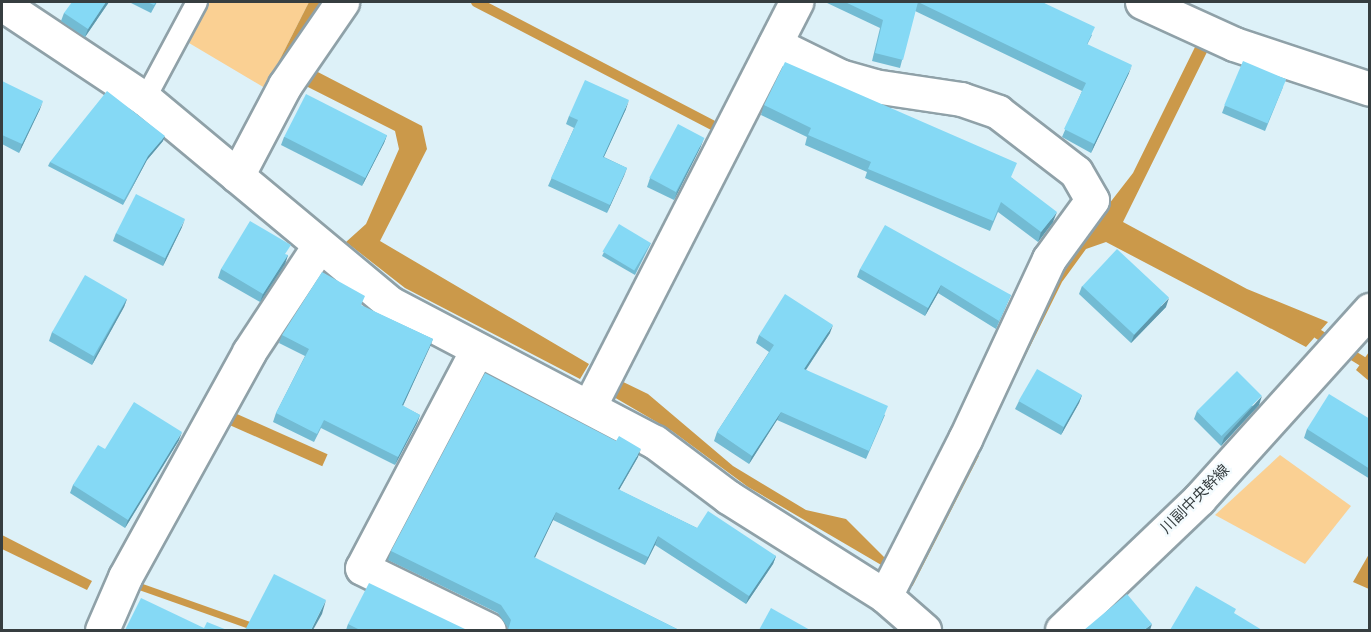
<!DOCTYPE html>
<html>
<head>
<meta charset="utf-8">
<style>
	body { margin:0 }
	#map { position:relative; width:1371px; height:632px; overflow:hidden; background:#ddf1f8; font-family:Overpass,"Noto Sans JP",sans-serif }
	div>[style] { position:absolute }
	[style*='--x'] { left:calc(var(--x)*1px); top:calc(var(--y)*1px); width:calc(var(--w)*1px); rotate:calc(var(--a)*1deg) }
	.green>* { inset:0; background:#fad093 }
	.water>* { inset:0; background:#cb994a; transform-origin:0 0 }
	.stream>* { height:10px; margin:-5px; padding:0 5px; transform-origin:5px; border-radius:5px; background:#cb994a }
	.roads { filter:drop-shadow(2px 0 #8fa1a8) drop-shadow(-2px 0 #8fa1a8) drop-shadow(0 2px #8fa1a8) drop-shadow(0 -2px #8fa1a8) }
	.service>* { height:20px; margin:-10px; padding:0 10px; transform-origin:10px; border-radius:10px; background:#fff }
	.minor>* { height:33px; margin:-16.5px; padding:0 16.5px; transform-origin:16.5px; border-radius:16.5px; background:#fff }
	.tertiary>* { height:33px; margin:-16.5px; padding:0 16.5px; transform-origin:16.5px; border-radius:16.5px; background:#fff }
	.wall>* { inset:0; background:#72bbd3 }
	.shaded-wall>* { inset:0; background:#5d98ac }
	.building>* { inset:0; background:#85d9f5; transform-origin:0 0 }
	span { translate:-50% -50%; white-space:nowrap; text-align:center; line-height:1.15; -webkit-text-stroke:4.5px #f3fbfe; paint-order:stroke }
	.street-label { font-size:15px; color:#363e40 }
	.frame { position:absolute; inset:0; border:3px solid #363e40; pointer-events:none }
</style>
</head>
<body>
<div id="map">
	<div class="green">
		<i style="clip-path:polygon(210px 2px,309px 2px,278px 63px,283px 68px,270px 91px,189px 43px)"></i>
		<i style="clip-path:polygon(1280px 455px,1351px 506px,1305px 564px,1215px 515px)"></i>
	</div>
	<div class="water">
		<i style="clip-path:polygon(309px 2px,325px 2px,283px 68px,278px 63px)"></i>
		<i style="clip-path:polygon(1196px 45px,1208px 50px,1123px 222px,1247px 289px,1328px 322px,1306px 347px,1106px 242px,1086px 249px,1062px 282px,1005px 397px,995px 390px,1057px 271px,1133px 173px)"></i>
		<i style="clip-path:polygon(312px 69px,422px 126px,427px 149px,380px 241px,589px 364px,580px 379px,405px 288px,346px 242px,366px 224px,399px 149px,395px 131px,300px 83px)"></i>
		<i style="clip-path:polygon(1369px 352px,1369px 381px,1356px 370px)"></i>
		<i style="clip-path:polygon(615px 378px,648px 394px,733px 466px,806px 510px,846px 519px,887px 560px,883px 566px,748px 487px,672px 431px,607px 393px)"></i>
		<i style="left:228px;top:410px;width:109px;height:13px;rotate:24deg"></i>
		<i style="left:969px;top:451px;width:11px;height:146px;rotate:27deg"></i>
		<i style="clip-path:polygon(2px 535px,92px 581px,87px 590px,2px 549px)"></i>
		<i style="clip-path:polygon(1369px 554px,1369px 589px,1353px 582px)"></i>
		<i style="clip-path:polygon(140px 583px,273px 630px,252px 630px,139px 590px)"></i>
	</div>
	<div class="stream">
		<i style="--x:476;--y:2;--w:266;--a:27.5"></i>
		<i style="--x:1318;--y:334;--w:52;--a:31.5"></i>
	</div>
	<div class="roads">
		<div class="service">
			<i style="--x:145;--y:99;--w:110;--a:-61.8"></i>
		</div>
		<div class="minor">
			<i style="--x:1142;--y:2;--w:101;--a:24.5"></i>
			<i style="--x:1234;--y:44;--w:143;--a:18.3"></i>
			<i style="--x:2;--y:4;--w:172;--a:33.6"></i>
			<i style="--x:145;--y:99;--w:319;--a:39.8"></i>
			<i style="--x:390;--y:303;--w:299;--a:27.7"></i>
			<i style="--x:655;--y:442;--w:91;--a:37"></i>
			<i style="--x:728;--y:497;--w:186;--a:32.2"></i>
			<i style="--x:885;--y:596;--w:52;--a:41.1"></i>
			<i style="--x:775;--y:44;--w:72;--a:26.2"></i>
			<i style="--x:840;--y:76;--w:35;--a:16"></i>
			<i style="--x:874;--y:86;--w:88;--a:8.5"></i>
			<i style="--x:961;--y:99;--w:39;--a:19"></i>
			<i style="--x:998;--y:112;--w:98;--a:37.6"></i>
			<i style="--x:1076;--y:172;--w:32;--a:60"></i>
			<i style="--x:1092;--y:200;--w:73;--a:126.1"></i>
			<i style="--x:1049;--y:259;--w:199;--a:115"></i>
			<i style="--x:965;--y:439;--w:176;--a:117"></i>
			<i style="--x:237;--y:176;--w:103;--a:-62.2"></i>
			<i style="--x:285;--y:85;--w:101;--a:-55.5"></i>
			<i style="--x:477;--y:350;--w:246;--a:117.8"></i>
			<i style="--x:362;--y:568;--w:141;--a:26"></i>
			<i style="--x:590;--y:405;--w:453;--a:-62.9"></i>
			<i style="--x:102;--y:630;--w:58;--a:-66.5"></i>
			<i style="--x:125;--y:577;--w:257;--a:-61.1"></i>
			<i style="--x:249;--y:352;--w:127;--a:-56.6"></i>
		</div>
		<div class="tertiary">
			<i style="--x:1062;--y:630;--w:190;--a:-43.7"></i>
			<i style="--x:1199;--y:499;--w:255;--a:-47.9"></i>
		</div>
	</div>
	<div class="wall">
		<i style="clip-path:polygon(109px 2px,85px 37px,61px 21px,64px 13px)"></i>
		<i style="clip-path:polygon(129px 2px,157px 2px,151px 13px)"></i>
		<i style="clip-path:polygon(825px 2px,1042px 2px,1092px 35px,1087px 45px,1129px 73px,1091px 153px,1062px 137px,1082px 91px,915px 11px,900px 68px,872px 61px,880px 28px)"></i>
		<i style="clip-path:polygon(2px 81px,40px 109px,19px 153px,2px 144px)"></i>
		<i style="clip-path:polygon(1283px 87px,1265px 131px,1222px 113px,1225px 105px)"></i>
		<i style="clip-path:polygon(764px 105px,1012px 178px,1053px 222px,1038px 242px,998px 212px,990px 231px,865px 178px,867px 172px,805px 145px,807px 137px,761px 115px)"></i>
		<i style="clip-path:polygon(626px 109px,604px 157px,627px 168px,607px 213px,548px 186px,574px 128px,566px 124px,569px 116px)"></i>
		<i style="clip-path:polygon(387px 135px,384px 143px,362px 186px,281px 145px,284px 137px)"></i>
		<i style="clip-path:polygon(163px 141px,147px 160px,123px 205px,48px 166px,50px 162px)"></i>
		<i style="clip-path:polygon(701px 146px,674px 200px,647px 187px,650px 178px)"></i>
		<i style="clip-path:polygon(182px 227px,163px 266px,113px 241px,116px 233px)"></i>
		<i style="clip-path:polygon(651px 243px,635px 275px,602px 256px,604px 252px)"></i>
		<i style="clip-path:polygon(287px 255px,288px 255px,285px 264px,260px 302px,218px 278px,221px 269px)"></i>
		<i style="clip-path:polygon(860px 269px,1011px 295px,996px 329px,938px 293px,925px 316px,857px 277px)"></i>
		<i style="clip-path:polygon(1082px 286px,1166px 307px,1131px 343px,1079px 294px)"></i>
		<i style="clip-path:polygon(127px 299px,124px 307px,92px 365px,49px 341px,52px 332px)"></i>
		<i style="clip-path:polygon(362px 306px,433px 339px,403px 406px,420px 415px,417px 423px,395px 465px,321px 428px,314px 442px,273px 422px,276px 413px,305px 356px,279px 343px,282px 335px)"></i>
		<i style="clip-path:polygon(830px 333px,806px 370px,885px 415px,866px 459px,777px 420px,749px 464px,714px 441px,717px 432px,769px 352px,756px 343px,759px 335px)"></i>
		<i style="clip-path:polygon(1082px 395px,1079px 403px,1061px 435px,1015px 409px,1019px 401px)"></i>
		<i style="clip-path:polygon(1259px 405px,1221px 446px,1194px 419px,1197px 411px)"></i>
		<i style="clip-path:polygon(1370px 419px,1370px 479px,1304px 438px,1307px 429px)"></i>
		<i style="clip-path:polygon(179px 440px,125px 528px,70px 493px,73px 485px,105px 449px)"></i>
		<i style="clip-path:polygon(638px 457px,619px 490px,697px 528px,776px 556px,773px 564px,746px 604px,655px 545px,645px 565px,553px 520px,534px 558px,679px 630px,507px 630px,508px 628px,498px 613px,388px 560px,391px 551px)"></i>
		<i style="clip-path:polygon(348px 624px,467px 630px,346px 630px)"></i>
	</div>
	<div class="shaded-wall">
		<i style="clip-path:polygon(106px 2px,109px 2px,85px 37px,88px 29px)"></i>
		<i style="clip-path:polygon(1132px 65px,1129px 73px,1091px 153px,1094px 144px)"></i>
		<i style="clip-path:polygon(629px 100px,626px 109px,600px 165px,603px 157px)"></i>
		<i style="clip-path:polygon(43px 101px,40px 109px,19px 153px,22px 144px)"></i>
		<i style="clip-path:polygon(387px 135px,384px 143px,362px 186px,365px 178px)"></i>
		<i style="clip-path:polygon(165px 136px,163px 141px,147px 160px,123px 205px,148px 156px)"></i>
		<i style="clip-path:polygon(704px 138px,701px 146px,674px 200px,677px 192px)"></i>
		<i style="clip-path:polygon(627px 168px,624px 176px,607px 213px,610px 205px)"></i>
		<i style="clip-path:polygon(1057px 212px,1053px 222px,1038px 242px,1041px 232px)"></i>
		<i style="clip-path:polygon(185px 219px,182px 227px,163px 266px,166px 257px)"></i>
		<i style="clip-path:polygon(288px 255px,285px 264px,260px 302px,263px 294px)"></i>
		<i style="clip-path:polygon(941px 285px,938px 293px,925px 316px,928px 308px)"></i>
		<i style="clip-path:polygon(1169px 298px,1166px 307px,1131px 343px,1134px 335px)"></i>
		<i style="clip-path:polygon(127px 299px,124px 307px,92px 365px,95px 357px)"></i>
		<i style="clip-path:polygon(833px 325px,830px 333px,801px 377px,804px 369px)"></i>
		<i style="clip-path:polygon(433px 339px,430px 347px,399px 414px,402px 405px)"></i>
		<i style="clip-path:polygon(1082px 395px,1079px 403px,1061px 435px,1064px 427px)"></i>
		<i style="clip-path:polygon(1262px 396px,1259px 405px,1221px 446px,1224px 438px)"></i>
		<i style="clip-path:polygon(781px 412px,777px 420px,749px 464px,752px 456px)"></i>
		<i style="clip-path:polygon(420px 415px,417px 423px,395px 465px,398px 457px)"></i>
		<i style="clip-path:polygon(182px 432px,179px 440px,125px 528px,128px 520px)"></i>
		<i style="clip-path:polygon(641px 449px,638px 457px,615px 497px,618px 489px)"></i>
		<i style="clip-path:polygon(556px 512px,553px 520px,531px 566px,534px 557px)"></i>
		<i style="clip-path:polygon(658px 536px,655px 545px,645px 565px,648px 557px)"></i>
		<i style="clip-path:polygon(776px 556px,773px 564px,746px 604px,749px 596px)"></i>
		<i style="clip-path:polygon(326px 600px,322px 614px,313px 630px,311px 630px)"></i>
		<i style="clip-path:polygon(1152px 624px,1150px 630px,1144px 630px)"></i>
	</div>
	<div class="building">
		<i style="clip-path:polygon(72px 2px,106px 2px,88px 29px,64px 13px)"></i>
		<i style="clip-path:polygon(147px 2px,156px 2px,154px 5px)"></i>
		<i style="clip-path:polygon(845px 2px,1042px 2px,1095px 27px,1087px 44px,1132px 65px,1094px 144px,1064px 129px,1086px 83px,918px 2px,903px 60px,875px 53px,883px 20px)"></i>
		<i style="left:1243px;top:61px;width:47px;height:48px;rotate:23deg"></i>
		<i style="clip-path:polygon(785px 62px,1017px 163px,1011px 177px,1057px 212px,1041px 232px,1001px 202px,993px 221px,868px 169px,871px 162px,808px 135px,811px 128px,764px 105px)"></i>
		<i style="clip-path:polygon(585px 80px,629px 100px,603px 157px,627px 168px,610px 205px,551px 178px,578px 120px,569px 116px)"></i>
		<i style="clip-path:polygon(2px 81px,43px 101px,22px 144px,2px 135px)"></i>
		<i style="clip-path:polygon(107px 91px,165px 136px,148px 156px,124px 200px,50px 162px)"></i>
		<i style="left:306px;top:94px;width:91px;height:48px;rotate:27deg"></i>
		<i style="left:678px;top:124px;width:30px;height:61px;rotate:28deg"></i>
		<i style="left:136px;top:194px;width:55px;height:44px;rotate:27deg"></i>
		<i style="clip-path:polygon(250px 221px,291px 245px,285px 254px,288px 255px,263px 294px,221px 269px)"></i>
		<i style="left:619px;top:224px;width:37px;height:32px;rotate:31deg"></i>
		<i style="clip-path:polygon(885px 225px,1011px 295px,999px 321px,941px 285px,928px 308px,860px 269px)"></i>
		<i style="left:1117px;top:249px;width:71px;height:51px;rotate:43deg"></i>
		<i style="clip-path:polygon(322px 272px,365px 296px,361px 305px,433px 339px,402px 405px,420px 415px,398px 457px,324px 420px,317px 434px,276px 413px,309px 349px,282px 335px)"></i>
		<i style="left:85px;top:275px;width:48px;height:66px;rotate:30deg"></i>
		<i style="clip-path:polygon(785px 294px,833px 325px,804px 369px,888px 406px,869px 451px,781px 412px,752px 456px,717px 432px,774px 345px,759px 335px)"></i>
		<i style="left:1037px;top:369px;width:52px;height:37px;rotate:30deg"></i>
		<i style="left:1237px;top:371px;width:35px;height:57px;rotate:45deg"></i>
		<i style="clip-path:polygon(485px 373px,616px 441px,619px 436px,641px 449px,618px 489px,697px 528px,708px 511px,776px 556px,749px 596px,658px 536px,648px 557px,556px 512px,534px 557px,679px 630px,508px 630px,511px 620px,501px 605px,391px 551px)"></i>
		<i style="clip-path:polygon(1329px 394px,1370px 419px,1370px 469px,1307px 429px)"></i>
		<i style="clip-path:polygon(134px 402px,182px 432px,128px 520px,73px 485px,98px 445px,105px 449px)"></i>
		<i style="clip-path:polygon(274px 574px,326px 600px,311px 630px,245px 630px)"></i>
		<i style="clip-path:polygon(369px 583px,467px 630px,360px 630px,348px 624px)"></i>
		<i style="clip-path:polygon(1196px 586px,1236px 609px,1234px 613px,1262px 630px,1170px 630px)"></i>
		<i style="clip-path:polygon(1127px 594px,1152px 624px,1144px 630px,1084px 630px)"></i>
		<i style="clip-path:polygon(141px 598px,204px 628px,207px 622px,227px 630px,125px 630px)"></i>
		<i style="clip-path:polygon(771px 608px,810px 630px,759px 630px)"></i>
	</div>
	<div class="street-label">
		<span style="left:1196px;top:500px;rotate:-45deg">川副中央幹線</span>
	</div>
	<div class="frame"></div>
</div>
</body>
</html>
